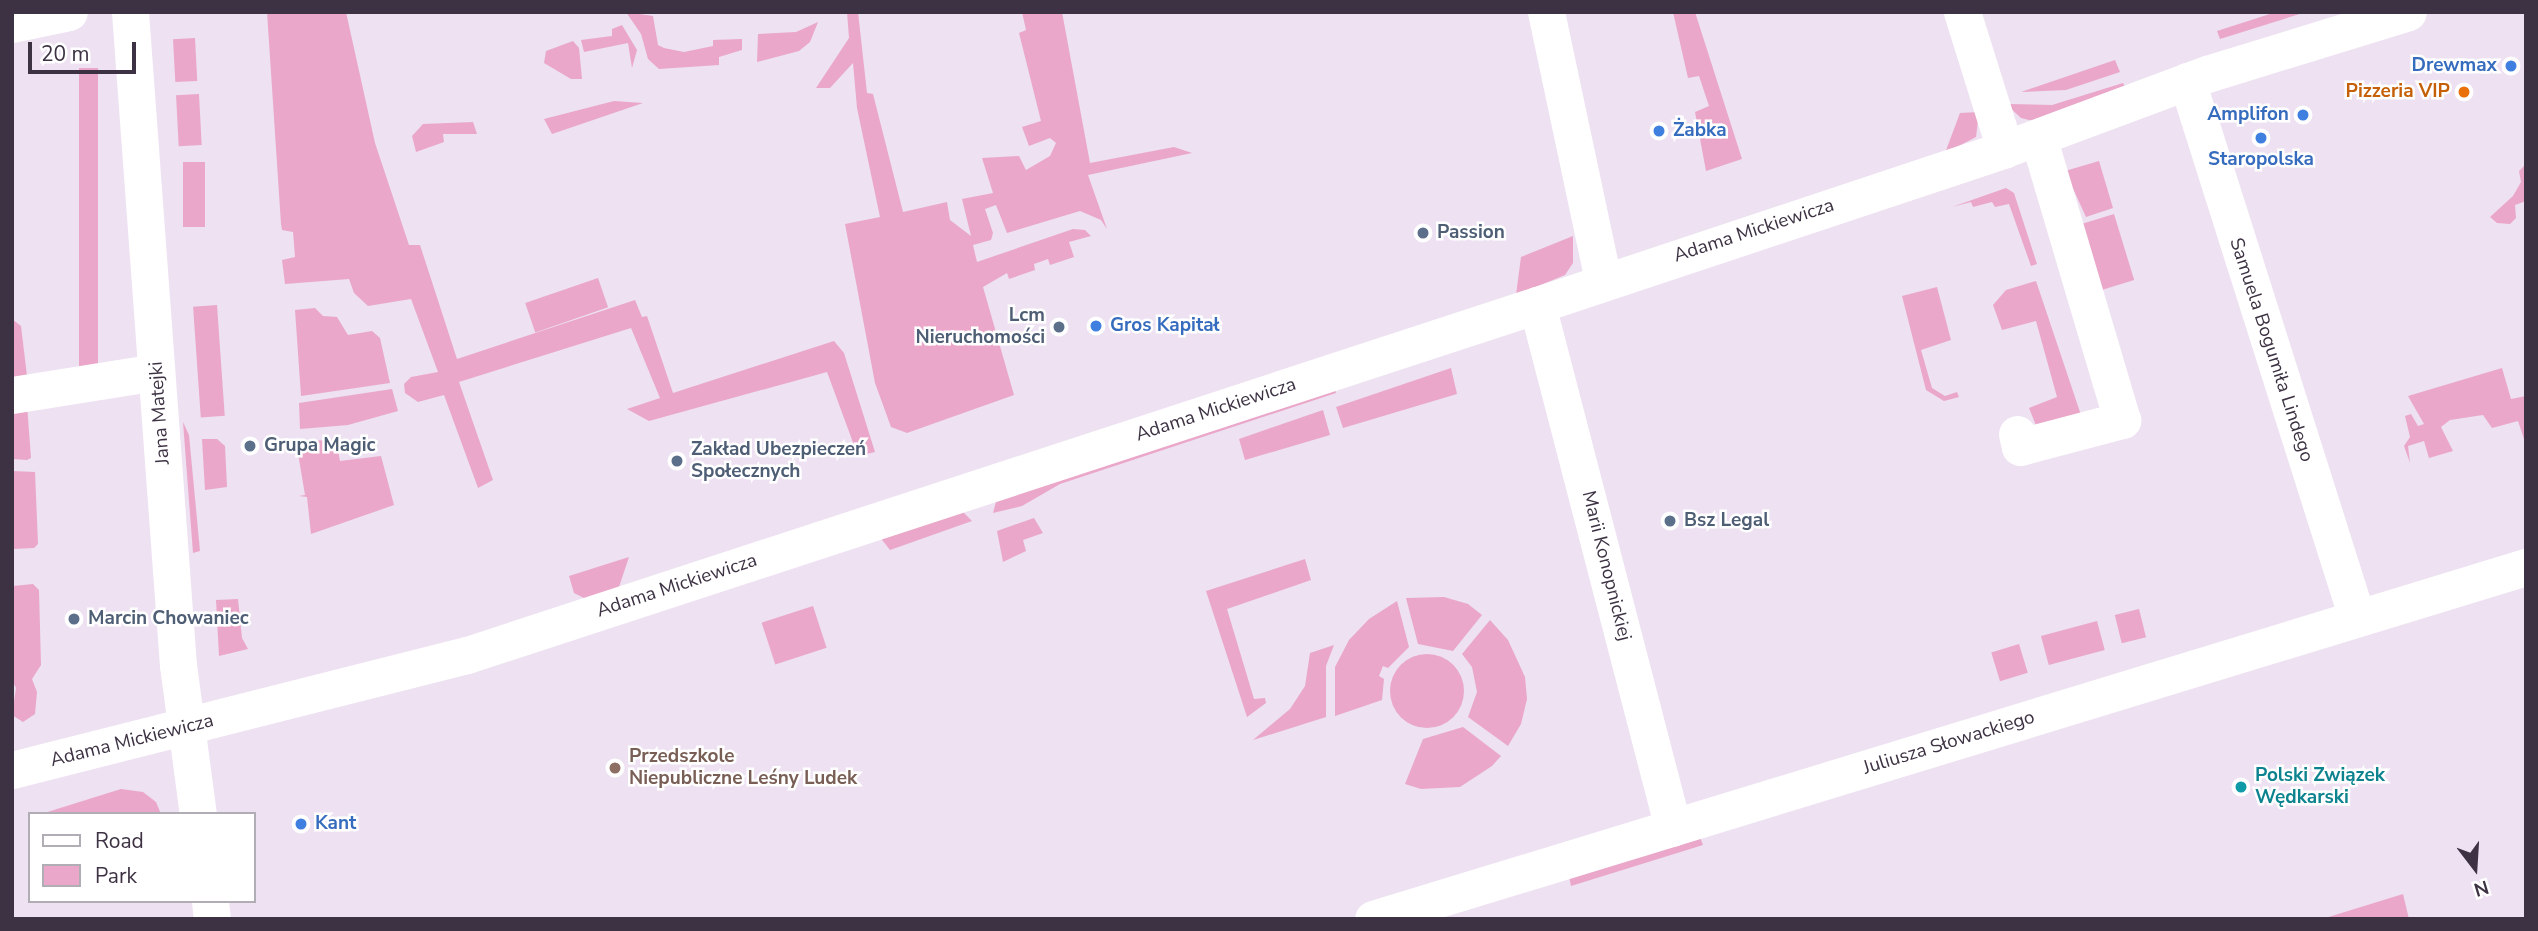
<!DOCTYPE html>
<html>
<head>
<meta charset="utf-8">
<style>
	body { margin:0 }
	#map { position:relative; width:2538px; height:931px; overflow:hidden; background:#ede1f2; font-family:"Nunito Sans",sans-serif }
	div>[style] { position:absolute }
	[style*='--x'] { left:calc(var(--x)*1px); top:calc(var(--y)*1px); width:calc(var(--w)*1px); rotate:calc(var(--a)*1deg) }
	.green>* { inset:0; background:#eaa7c9; transform-origin:0 0 }
	.round { border-radius:50% }
	.minor>* { height:37px; margin:-18.5px; padding:0 18.5px; transform-origin:18.5px; border-radius:18.5px; background:#fff }
	.dots>* { width:19px; height:19px; translate:-50% -50%; box-sizing:border-box; border:4px solid #fff; border-radius:50% }
	span { translate:-50% -50%; white-space:nowrap; text-align:center; line-height:1.15; -webkit-text-stroke:5px #fff; paint-order:stroke }
	.shop-label { font-size:19px; color:#366cbe; font-weight:700 }
	.right { translate:-100% -50%; text-align:right }
	.left { translate:0 -50%; text-align:left }
	.food-label { font-size:19px; color:#c56008; font-weight:700 }
	.street-label { font-size:19px; color:#3d3243 }
	.service-label { font-size:19px; color:#4e5e75; font-weight:700 }
	.education-label { font-size:19px; color:#785e54; font-weight:700 }
	.culture-label { font-size:19px; color:#0d838f; font-weight:700 }
	.frame { position:absolute; inset:0; border:14px solid #3d3243; pointer-events:none }
	.legend { position:absolute; left:28px; top:812px; width:228px; height:91px; box-sizing:border-box; background:#fff; border:2px solid #b1adb4; margin:0; padding:9px 12px; list-style:none; font-size:21px; color:#3d3243 }
	.legend li { display:flex; align-items:center; gap:14px; height:35px }
	.legend b { width:35px; border:2px solid #b1adb4 }
	.north { position:absolute; left:2440px; top:833px; width:70px; height:70px; -webkit-text-stroke:5px #fff; paint-order:stroke; rotate:163deg; font-size:19px; font-weight:700; line-height:28px; text-align:center; color:#3d3243 }
	.north::after { content:''; display:block; margin:auto; width:24px; height:32px; background:#3d3243; clip-path:polygon(50% 0,100% 100%,50% 72%,0 100%) }
	.scale { position:absolute; left:28px; top:42px; width:108px; height:32px; box-sizing:border-box; border:4px solid #3d3243; border-top:0; padding-left:9px; font-size:21px; line-height:24px; white-space:nowrap; color:#3d3243; -webkit-text-stroke:5px #fff; paint-order:stroke }
</style>
</head>
<body>
<div id="map">
	<div class="green">
		<i style="clip-path:polygon(267px 12px,346px 12px,375px 143px,409px 245px,420px 245px,457px 359px,635px 300px,642px 317px,647px 316px,673px 393px,834px 341px,844px 353px,875px 452px,858px 456px,827px 372px,649px 421px,627px 409px,660px 398px,631px 328px,459px 382px,493px 480px,478px 488px,444px 395px,418px 402px,405px 393px,404px 384px,411px 377px,438px 372px,411px 299px,368px 306px,354px 293px,349px 279px,285px 284px,282px 260px,295px 257px,293px 232px,282px 230px,281px 224px)"></i>
		<i style="clip-path:polygon(626px 12px,653px 16px,658px 45px,664px 48px,684px 52px,713px 46px,713px 40px,742px 39px,742px 50px,719px 57px,719px 65px,659px 69px,648px 59px,641px 34px)"></i>
		<i style="clip-path:polygon(847px 12px,858px 12px,867px 93px,873px 94px,903px 212px,947px 202px,950px 220px,971px 236px,962px 199px,993px 193px,982px 158px,1019px 156px,1026px 170px,1050px 156px,1056px 143px,1050px 138px,1029px 146px,1022px 127px,1041px 121px,1019px 33px,1026px 30px,1022px 12px,1062px 12px,1090px 163px,1174px 147px,1192px 153px,1088px 175px,1107px 229px,1101px 220px,1080px 211px,1007px 233px,996px 205px,985px 209px,993px 233px,991px 240px,973px 245px,977px 262px,1073px 229px,1085px 230px,1091px 236px,1069px 242px,1074px 257px,1050px 265px,1048px 259px,1034px 264px,1035px 270px,1009px 279px,1007px 273px,983px 287px,1014px 395px,907px 433px,891px 427px,875px 383px,845px 224px,880px 217px,857px 108px,853px 63px,830px 88px,816px 88px,849px 38px)"></i>
		<i style="clip-path:polygon(1673px 12px,1695px 12px,1742px 159px,1706px 171px,1695px 112px,1709px 106px,1699px 76px,1688px 78px)"></i>
		<i style="clip-path:polygon(2276px 12px,2306px 12px,2220px 39px,2217px 31px)"></i>
		<i style="clip-path:polygon(818px 22px,810px 42px,799px 51px,757px 62px,758px 34px,796px 32px)"></i>
		<i style="clip-path:polygon(622px 25px,637px 50px,632px 68px,628px 43px,584px 52px,581px 40px,612px 36px,612px 29px)"></i>
		<i style="left:195px;top:38px;width:43px;height:22px;rotate:87deg"></i>
		<i style="clip-path:polygon(573px 41px,579px 48px,582px 79px,571px 79px,544px 63px,546px 51px)"></i>
		<i style="clip-path:polygon(2115px 60px,2120px 72px,2066px 90px,2021px 92px)"></i>
		<i style="left:79px;top:68px;width:19px;height:301px"></i>
		<i style="clip-path:polygon(2123px 83px,2126px 88px,2033px 121px,2021px 118px,2006px 104px,2052px 105px)"></i>
		<i style="left:199px;top:94px;width:51px;height:23px;rotate:87deg"></i>
		<i style="clip-path:polygon(614px 101px,643px 103px,552px 134px,544px 119px)"></i>
		<i style="clip-path:polygon(1979px 112px,1976px 137px,1945px 153px,1960px 113px)"></i>
		<i style="clip-path:polygon(473px 122px,477px 134px,443px 134px,444px 142px,416px 152px,412px 136px,423px 124px)"></i>
		<i style="clip-path:polygon(2099px 161px,2113px 208px,2086px 217px,2065px 171px)"></i>
		<i style="left:183px;top:162px;width:22px;height:65px"></i>
		<i style="clip-path:polygon(2526px 164px,2526px 201px,2515px 205px,2516px 218px,2510px 224px,2497px 223px,2490px 217px,2513px 196px,2521px 182px,2519px 171px)"></i>
		<i style="clip-path:polygon(2006px 188px,2014px 193px,2037px 264px,2031px 266px,2009px 204px,1995px 207px,1992px 202px,1973px 207px,1971px 202px,1952px 207px)"></i>
		<i style="left:2114px;top:214px;width:69px;height:34px;rotate:73deg"></i>
		<i style="clip-path:polygon(1573px 236px,1573px 263px,1565px 275px,1516px 295px,1521px 257px)"></i>
		<i style="left:598px;top:278px;width:31px;height:77px;rotate:71deg"></i>
		<i style="clip-path:polygon(2036px 281px,2082px 418px,2037px 428px,2029px 408px,2057px 397px,2036px 321px,2002px 330px,1993px 305px,2006px 290px)"></i>
		<i style="clip-path:polygon(1937px 287px,1951px 340px,1921px 350px,1932px 388px,1945px 396px,1957px 392px,1959px 397px,1944px 401px,1926px 390px,1902px 296px)"></i>
		<i style="left:217px;top:305px;width:111px;height:24px;rotate:86deg"></i>
		<i style="clip-path:polygon(315px 308px,323px 316px,337px 317px,348px 335px,372px 331px,380px 338px,390px 383px,301px 396px,295px 310px)"></i>
		<i style="clip-path:polygon(12px 319px,21px 326px,27px 376px,12px 378px)"></i>
		<i style="clip-path:polygon(1451px 368px,1457px 394px,1343px 428px,1336px 407px)"></i>
		<i style="clip-path:polygon(2502px 368px,2511px 399px,2526px 396px,2526px 445px,2518px 421px,2492px 428px,2483px 415px,2450px 420px,2441px 427px,2453px 451px,2429px 458px,2424px 441px,2408px 446px,2410px 463px,2404px 446px,2410px 437px,2405px 416px,2411px 414px,2418px 426px,2424px 424px,2408px 396px)"></i>
		<i style="clip-path:polygon(1334px 386px,1336px 393px,1060px 484px,1022px 506px,993px 513px,997px 498px)"></i>
		<i style="clip-path:polygon(392px 389px,398px 411px,348px 425px,300px 429px,299px 403px)"></i>
		<i style="clip-path:polygon(12px 404px,27px 405px,31px 458px,27px 460px,12px 459px)"></i>
		<i style="clip-path:polygon(1323px 410px,1330px 435px,1245px 460px,1239px 439px)"></i>
		<i style="clip-path:polygon(183px 422px,189px 435px,200px 551px,193px 553px)"></i>
		<i style="clip-path:polygon(202px 439px,217px 439px,225px 446px,227px 487px,205px 490px)"></i>
		<i style="clip-path:polygon(336px 440px,340px 461px,381px 456px,394px 505px,311px 534px,307px 497px,299px 496px,305px 495px,296px 441px)"></i>
		<i style="clip-path:polygon(12px 471px,35px 472px,38px 544px,34px 548px,13px 549px)"></i>
		<i style="clip-path:polygon(961px 510px,972px 521px,890px 550px,879px 536px)"></i>
		<i style="clip-path:polygon(1034px 518px,1043px 533px,1023px 540px,1026px 551px,1003px 562px,997px 531px)"></i>
		<i style="clip-path:polygon(629px 557px,618px 590px,588px 600px,574px 593px,569px 576px)"></i>
		<i style="clip-path:polygon(1305px 559px,1311px 580px,1227px 609px,1254px 699px,1265px 698px,1266px 703px,1247px 717px,1206px 591px)"></i>
		<i style="clip-path:polygon(33px 584px,39px 590px,41px 665px,32px 679px,37px 692px,35px 714px,23px 722px,12px 715px,16px 688px,12px 680px,12px 593px,13px 586px)"></i>
		<i style="clip-path:polygon(1444px 597px,1468px 604px,1482px 615px,1453px 651px,1418px 644px,1406px 598px)"></i>
		<i style="clip-path:polygon(238px 599px,242px 638px,248px 649px,219px 656px,216px 600px)"></i>
		<i style="clip-path:polygon(1397px 601px,1409px 647px,1388px 668px,1383px 666px,1379px 676px,1384px 679px,1382px 700px,1335px 716px,1335px 667px,1349px 640px,1369px 619px)"></i>
		<i style="left:813px;top:606px;width:44px;height:54px;rotate:72deg"></i>
		<i style="left:2139px;top:609px;width:29px;height:25px;rotate:76deg"></i>
		<i style="clip-path:polygon(1490px 620px,1508px 640px,1525px 677px,1527px 699px,1521px 724px,1508px 746px,1468px 717px,1477px 692px,1472px 667px,1462px 654px)"></i>
		<i style="left:2097px;top:621px;width:30px;height:58px;rotate:75deg"></i>
		<i style="left:2019px;top:644px;width:30px;height:29px;rotate:73deg"></i>
		<i style="clip-path:polygon(1334px 645px,1326px 666px,1326px 717px,1253px 740px,1290px 709px,1305px 686px,1310px 653px)"></i>
		<i class="round" style="left:1390px;top:654px;width:74px;height:74px"></i>
		<i style="clip-path:polygon(1463px 727px,1501px 756px,1492px 766px,1460px 787px,1421px 789px,1405px 784px,1423px 739px)"></i>
		<i style="clip-path:polygon(121px 789px,143px 792px,156px 802px,161px 814px,41px 814px)"></i>
		<i style="clip-path:polygon(1700px 837px,1703px 845px,1571px 886px,1569px 876px)"></i>
		<i style="clip-path:polygon(2403px 894px,2409px 919px,2322px 919px)"></i>
	</div>
	<div class="minor">
		<i style="--x:130;--y:12;--w:655;--a:85.8"></i>
		<i style="--x:178;--y:665;--w:150;--a:82.4"></i>
		<i style="--x:1546;--y:12;--w:274;--a:78"></i>
		<i style="--x:1962;--y:12;--w:144;--a:72.6"></i>
		<i style="--x:12;--y:24;--w:58;--a:-11.9"></i>
		<i style="--x:2187;--y:81;--w:563;--a:72.43"></i>
		<i style="--x:1537;--y:305;--w:540;--a:75.42"></i>
		<i style="--x:12;--y:395;--w:146;--a:-9.1"></i>
		<i style="--x:2017;--y:434;--w:13;--a:77"></i>
		<i style="--x:2020;--y:447;--w:106;--a:-14.8"></i>
		<i style="--x:2122;--y:420;--w:295;--a:-106.5"></i>
		<i style="--x:12;--y:770;--w:469;--a:-14.2"></i>
		<i style="--x:467;--y:655;--w:1126;--a:-18.11"></i>
		<i style="--x:1537;--y:305;--w:493;--a:-18.4"></i>
		<i style="--x:2005;--y:149;--w:215;--a:-20.4"></i>
		<i style="--x:2207;--y:74;--w:210;--a:-17.1"></i>
		<i style="--x:210;--y:901;--w:18;--a:84"></i>
		<i style="--x:1373;--y:919;--w:1206;--a:-16.98"></i>
	</div>
	<div class="dots">
		<i style="left:2511px;top:66px;background:#3f7fe0"></i>
		<i style="left:2464px;top:92px;background:#e8710a"></i>
		<i style="left:2303px;top:115px;background:#3f7fe0"></i>
		<i style="left:1659px;top:131px;background:#3f7fe0"></i>
		<i style="left:2261px;top:138px;background:#3f7fe0"></i>
		<i style="left:1423px;top:233px;background:#5c6f8a"></i>
		<i style="left:1096px;top:326px;background:#3f7fe0"></i>
		<i style="left:1059px;top:327px;background:#5c6f8a"></i>
		<i style="left:250px;top:446px;background:#5c6f8a"></i>
		<i style="left:677px;top:461px;background:#5c6f8a"></i>
		<i style="left:1670px;top:521px;background:#5c6f8a"></i>
		<i style="left:74px;top:619px;background:#5c6f8a"></i>
		<i style="left:615px;top:768px;background:#8d6e63"></i>
		<i style="left:2241px;top:787px;background:#0f9aa8"></i>
		<i style="left:301px;top:824px;background:#3f7fe0"></i>
	</div>
	<div class="shop-label">
		<span class="right" style="left:2497px;top:66px">Drewmax</span>
		<span class="right" style="left:2289px;top:115px">Amplifon</span>
		<span class="left" style="left:1673px;top:131px">Żabka</span>
		<span style="left:2261px;top:160px">Staropolska</span>
		<span class="left" style="left:1110px;top:326px">Gros Kapitał</span>
		<span class="left" style="left:315px;top:824px">Kant</span>
	</div>
	<div class="food-label">
		<span class="right" style="left:2450px;top:92px">Pizzeria VIP</span>
	</div>
	<div class="street-label">
		<span style="left:1754px;top:231px;rotate:-18deg">Adama Mickiewicza</span>
		<span style="left:2271px;top:350px;rotate:72deg">Samuela Bogumiła Lindego</span>
		<span style="left:1216px;top:410px;rotate:-18deg">Adama Mickiewicza</span>
		<span style="left:160px;top:413px;rotate:-94deg">Jana Matejki</span>
		<span style="left:1606px;top:566px;rotate:76deg">Marii Konopnickiej</span>
		<span style="left:677px;top:586px;rotate:-18deg">Adama Mickiewicza</span>
		<span style="left:132px;top:741px;rotate:-14deg">Adama Mickiewicza</span>
		<span style="left:1949px;top:743px;rotate:-17deg">Juliusza Słowackiego</span>
	</div>
	<div class="service-label">
		<span class="left" style="left:1437px;top:233px">Passion</span>
		<span class="right" style="left:1045px;top:327px">Lcm<br>Nieruchomości</span>
		<span class="left" style="left:264px;top:446px">Grupa Magic</span>
		<span class="left" style="left:691px;top:461px">Zakład Ubezpieczeń<br>Społecznych</span>
		<span class="left" style="left:1684px;top:521px">Bsz Legal</span>
		<span class="left" style="left:88px;top:619px">Marcin Chowaniec</span>
	</div>
	<div class="education-label">
		<span class="left" style="left:629px;top:768px">Przedszkole<br>Niepubliczne Leśny Ludek</span>
	</div>
	<div class="culture-label">
		<span class="left" style="left:2255px;top:787px">Polski Związek<br>Wędkarski</span>
	</div>
	<div class="frame"></div>
	<ul class="legend">
	<li><b style="height:9px;background:#fff"></b>Road</li>
	<li><b style="height:19px;background:#eaa7c9"></b>Park</li>
	</ul>
	<div class="north">N</div>
	<div class="scale">20 m</div>
</div>
</body>
</html>
